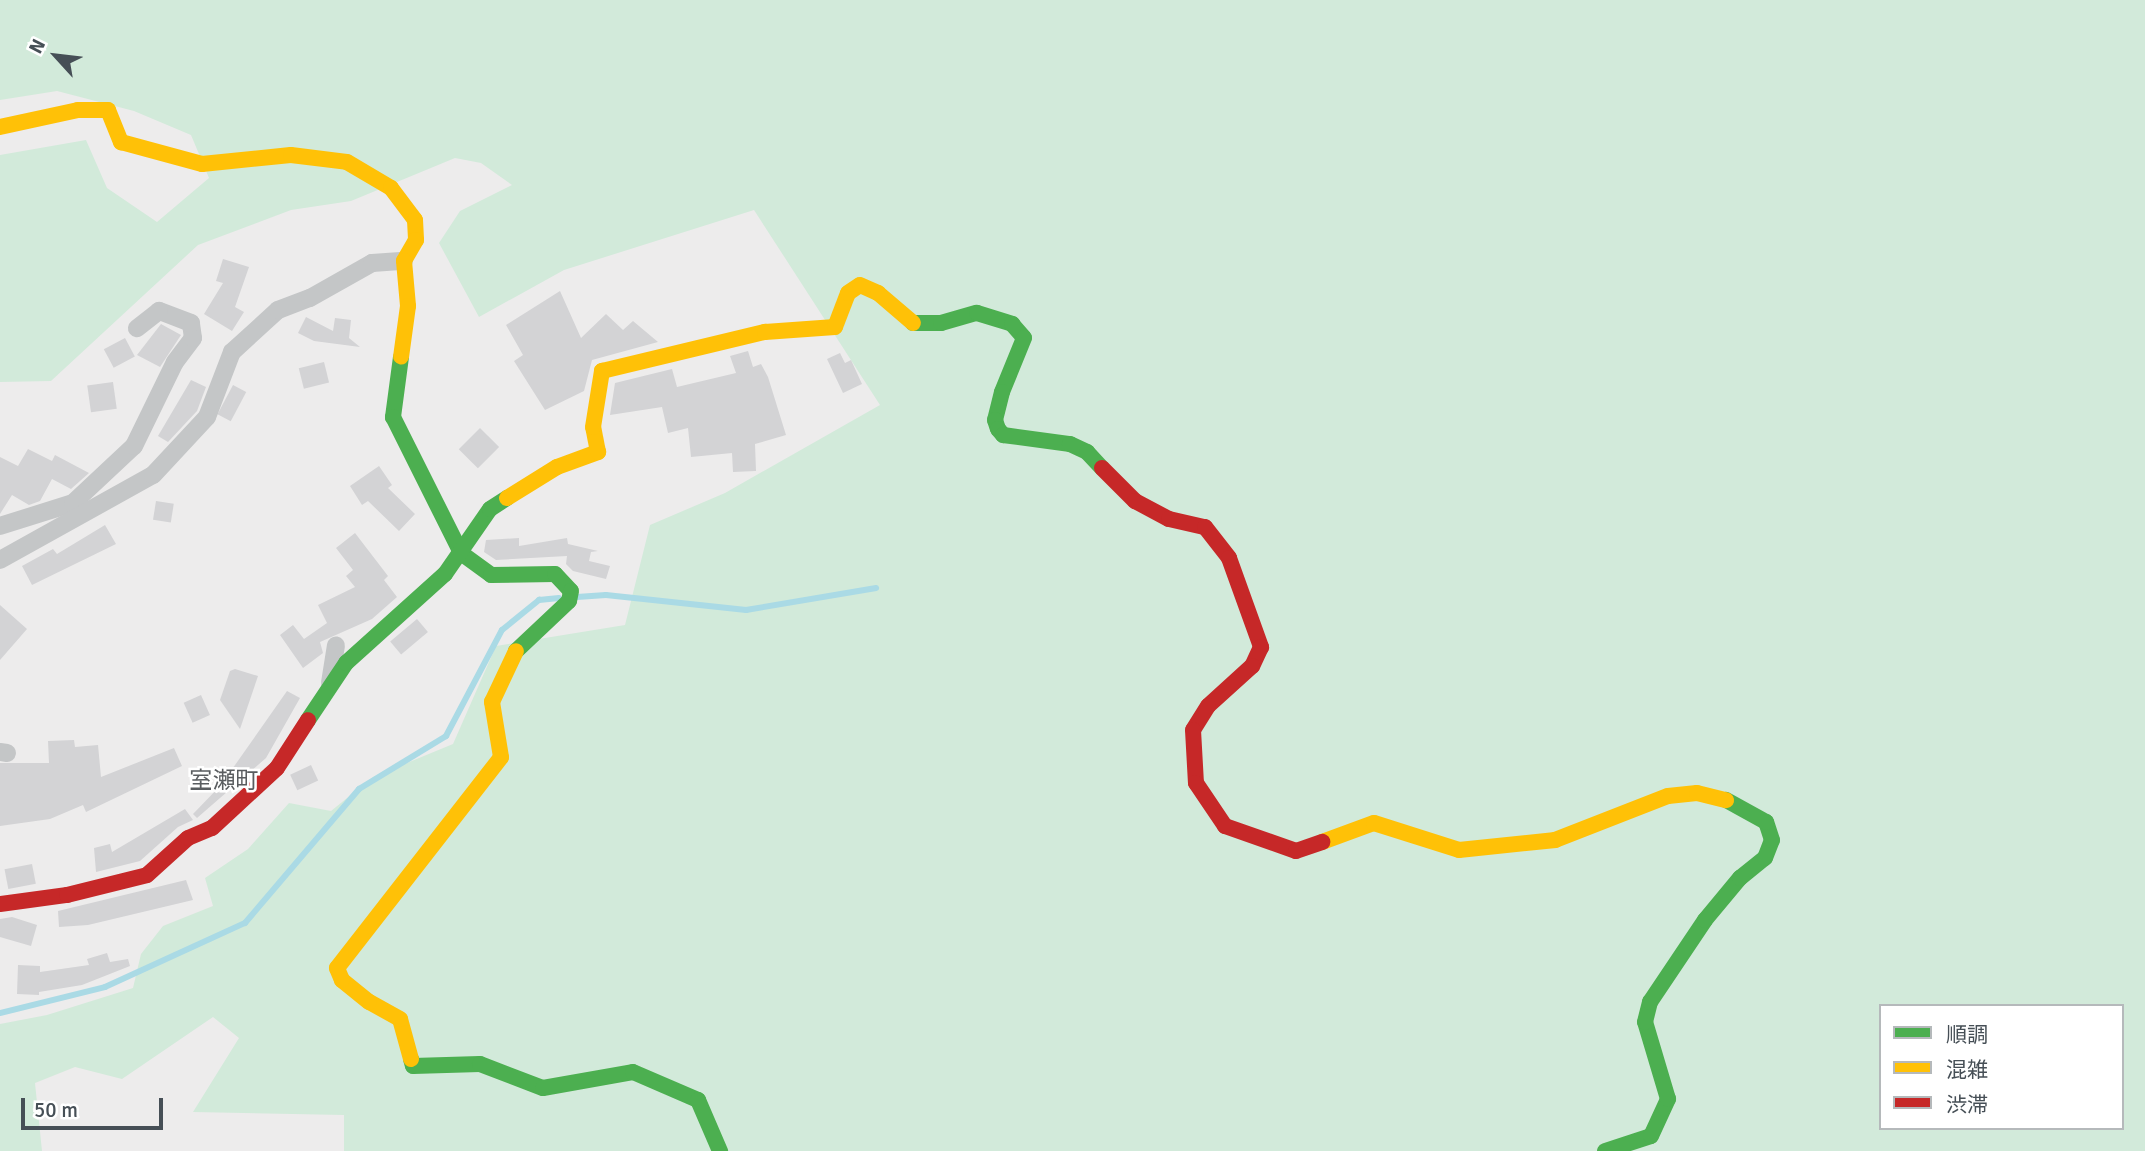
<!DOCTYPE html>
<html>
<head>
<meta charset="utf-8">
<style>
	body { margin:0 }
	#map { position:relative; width:2145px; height:1151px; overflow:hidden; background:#edecec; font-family:Signika,"Noto Sans JP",sans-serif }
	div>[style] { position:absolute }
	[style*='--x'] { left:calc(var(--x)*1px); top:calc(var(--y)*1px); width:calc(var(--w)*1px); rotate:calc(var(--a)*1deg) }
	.green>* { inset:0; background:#d2eada }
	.stream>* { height:6px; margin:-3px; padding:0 3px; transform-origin:3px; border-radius:3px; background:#aadae5 }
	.building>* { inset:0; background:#d3d3d5; transform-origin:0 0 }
	.street>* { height:18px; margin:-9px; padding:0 9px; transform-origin:9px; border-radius:9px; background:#c4c6c7 }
	.fast>* { height:16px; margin:-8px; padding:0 8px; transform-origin:8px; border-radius:8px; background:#4caf50 }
	.slow>* { height:16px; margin:-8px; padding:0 8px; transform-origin:8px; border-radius:8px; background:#ffc107 }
	.jam>* { height:16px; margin:-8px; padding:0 8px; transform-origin:8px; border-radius:8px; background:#c62828 }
	span { translate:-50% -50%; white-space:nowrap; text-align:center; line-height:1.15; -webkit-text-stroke:5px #fff; paint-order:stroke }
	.neighbourhood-label { font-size:23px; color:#595c5f }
	.legend { position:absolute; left:1879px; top:1004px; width:245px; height:126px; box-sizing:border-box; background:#fff; border:2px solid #b5b9bb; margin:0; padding:9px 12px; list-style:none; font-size:21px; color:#464f56 }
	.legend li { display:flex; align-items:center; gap:14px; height:35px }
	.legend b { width:35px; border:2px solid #b5b9bb }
	.north { position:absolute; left:21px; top:21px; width:70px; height:70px; -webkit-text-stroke:5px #fff; paint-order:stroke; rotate:297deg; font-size:19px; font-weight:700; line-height:28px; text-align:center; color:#464f56 }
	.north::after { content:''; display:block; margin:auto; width:24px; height:32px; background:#464f56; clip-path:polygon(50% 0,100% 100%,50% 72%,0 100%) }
	.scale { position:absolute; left:21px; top:1098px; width:142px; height:32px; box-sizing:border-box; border:4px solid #464f56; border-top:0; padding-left:9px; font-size:21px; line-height:24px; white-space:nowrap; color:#464f56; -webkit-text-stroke:5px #fff; paint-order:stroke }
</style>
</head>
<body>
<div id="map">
	<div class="green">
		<i style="clip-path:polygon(evenodd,0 0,2145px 0,2145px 1151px,344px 1151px,344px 1115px,193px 1112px,239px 1038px,213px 1017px,122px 1079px,75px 1067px,35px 1083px,42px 1151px,0 1151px,0 1024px,47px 1015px,133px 988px,141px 954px,163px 926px,213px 906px,205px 878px,248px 849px,289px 803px,331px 811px,373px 777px,453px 744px,496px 646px,625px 625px,650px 525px,725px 493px,880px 405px,754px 210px,564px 270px,479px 317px,439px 243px,460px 211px,512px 185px,481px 163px,455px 158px,351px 201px,291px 210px,198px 245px,51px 381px,0 382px,0 155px,86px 140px,107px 188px,157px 222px,209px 178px,191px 135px,134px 111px,57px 91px,0 100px,0 0,1881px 1006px,2122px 1006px,2122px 1128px,1881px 1128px,1881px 1006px)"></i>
	</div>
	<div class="stream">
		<i style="--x:577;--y:597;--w:29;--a:-4"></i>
		<i style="--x:606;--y:595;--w:141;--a:6.1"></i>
		<i style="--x:746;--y:610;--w:132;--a:-9.6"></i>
		<i style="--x:0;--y:1013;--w:108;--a:-13.9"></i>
		<i style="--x:105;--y:987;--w:154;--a:-24.6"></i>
		<i style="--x:245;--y:923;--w:176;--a:-49.6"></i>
		<i style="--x:359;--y:789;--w:102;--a:-31.3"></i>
		<i style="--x:446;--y:736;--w:120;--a:-62.2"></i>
		<i style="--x:502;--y:630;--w:48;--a:-39"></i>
		<i style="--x:539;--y:600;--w:20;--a:-6"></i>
	</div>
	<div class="building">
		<i style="clip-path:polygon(223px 259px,249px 267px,235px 307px,244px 312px,232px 331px,204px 314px,223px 283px,216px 281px)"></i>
		<i style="clip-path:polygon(560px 291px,581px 338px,606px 314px,623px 330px,633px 321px,658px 342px,592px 360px,584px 391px,545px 410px,514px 361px,523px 355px,506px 325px)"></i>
		<i style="clip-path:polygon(306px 317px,333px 331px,335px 318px,351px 320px,349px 338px,360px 347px,314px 341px,298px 333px)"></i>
		<i style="clip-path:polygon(161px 324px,181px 335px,160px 367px,137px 355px)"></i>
		<i style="left:125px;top:338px;width:21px;height:24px;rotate:62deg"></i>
		<i style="clip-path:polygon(748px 351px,753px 367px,761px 364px,768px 377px,786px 435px,755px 444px,756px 471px,733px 472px,732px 453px,691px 457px,688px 428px,668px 433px,662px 407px,610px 415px,615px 383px,672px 369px,677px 387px,736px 373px,730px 356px)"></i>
		<i style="clip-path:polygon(840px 353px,845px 363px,851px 360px,862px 384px,843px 393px,827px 359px)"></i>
		<i style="left:324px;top:362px;width:21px;height:26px;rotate:76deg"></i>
		<i style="clip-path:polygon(191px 380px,206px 387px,197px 411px,168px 442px,158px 436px)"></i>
		<i style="left:113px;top:382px;width:27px;height:26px;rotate:82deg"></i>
		<i style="left:233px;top:385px;width:15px;height:33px;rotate:28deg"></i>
		<i style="left:480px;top:428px;width:27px;height:30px;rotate:45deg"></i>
		<i style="clip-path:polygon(28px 449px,52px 461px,55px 455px,89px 473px,71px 489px,52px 479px,40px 501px,29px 505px,12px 495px,0 514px,0 457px,18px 466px)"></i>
		<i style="clip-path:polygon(379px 466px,392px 485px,388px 488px,415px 514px,399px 531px,368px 501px,362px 505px,350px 486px)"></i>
		<i style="left:156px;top:501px;width:18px;height:19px;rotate:9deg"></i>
		<i style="clip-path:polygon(105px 525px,116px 544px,32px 585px,22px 566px,53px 549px,57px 554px)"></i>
		<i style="clip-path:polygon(355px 533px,388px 576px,384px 580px,397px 597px,372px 619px,320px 642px,323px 653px,303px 668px,280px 635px,293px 625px,304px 639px,327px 623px,318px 605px,355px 587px,346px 576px,353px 570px,336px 548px)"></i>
		<i style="clip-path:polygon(519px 538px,519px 546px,567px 538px,568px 544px,598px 551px,591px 552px,589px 561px,610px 566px,606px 579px,573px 571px,566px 564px,567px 556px,496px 560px,484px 552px,486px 540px)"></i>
		<i style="clip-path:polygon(0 605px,27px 629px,0 660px)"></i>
		<i style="left:417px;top:619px;width:17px;height:35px;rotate:50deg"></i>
		<i style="clip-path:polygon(235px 669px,258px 676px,240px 729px,220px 700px,230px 671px)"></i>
		<i style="clip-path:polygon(287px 691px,300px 698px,266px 758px,197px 818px,193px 814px,221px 785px)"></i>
		<i style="left:201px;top:695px;width:22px;height:19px;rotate:66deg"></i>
		<i style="clip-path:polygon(74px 740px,75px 747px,98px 745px,101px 777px,174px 748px,182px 766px,86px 812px,83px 805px,50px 819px,0 826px,0 763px,49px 763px,48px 741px)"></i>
		<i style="left:311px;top:765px;width:17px;height:23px;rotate:65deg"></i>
		<i style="clip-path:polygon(185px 809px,193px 820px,178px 827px,140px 861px,96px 872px,94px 848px,110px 844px,112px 852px)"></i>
		<i style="left:32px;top:864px;width:20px;height:28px;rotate:79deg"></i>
		<i style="clip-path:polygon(186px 880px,193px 900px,88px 925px,59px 927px,58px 911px)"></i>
		<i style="clip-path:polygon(12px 917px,37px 925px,31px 946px,0 937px,0 919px)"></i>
		<i style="clip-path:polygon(107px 953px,110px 962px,128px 959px,130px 966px,82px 985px,39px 992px,39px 995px,17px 994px,18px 965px,40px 966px,40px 972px,89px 965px,87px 959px)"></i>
	</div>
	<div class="street">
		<i style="--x:0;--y:526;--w:77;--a:-17.5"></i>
		<i style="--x:73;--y:503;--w:83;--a:-43.1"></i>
		<i style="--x:134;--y:446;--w:93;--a:-64"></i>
		<i style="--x:175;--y:362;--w:30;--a:-53"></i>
		<i style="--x:193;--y:338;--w:15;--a:-98"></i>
		<i style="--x:191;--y:323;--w:34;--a:-159"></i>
		<i style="--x:159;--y:311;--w:28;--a:142"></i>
		<i style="--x:0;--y:560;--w:175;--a:-29.1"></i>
		<i style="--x:153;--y:475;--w:79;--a:-47"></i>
		<i style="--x:207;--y:417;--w:70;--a:-69"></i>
		<i style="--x:232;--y:352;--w:62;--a:-42.4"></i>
		<i style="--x:278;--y:310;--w:34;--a:-21"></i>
		<i style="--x:310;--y:298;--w:71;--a:-29.4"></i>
		<i style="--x:372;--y:263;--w:32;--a:-4"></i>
		<i style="--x:330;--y:683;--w:38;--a:-81"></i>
		<i style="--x:0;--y:752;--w:7;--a:8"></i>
	</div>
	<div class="fast">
		<i style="--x:913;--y:323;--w:28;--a:0"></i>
		<i style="--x:941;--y:323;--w:37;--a:-16"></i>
		<i style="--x:977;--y:313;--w:37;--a:17"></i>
		<i style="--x:1012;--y:324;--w:18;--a:49"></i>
		<i style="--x:1024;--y:338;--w:58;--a:112.2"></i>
		<i style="--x:1002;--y:392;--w:29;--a:104"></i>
		<i style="--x:995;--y:420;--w:9;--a:72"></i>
		<i style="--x:998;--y:429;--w:8;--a:50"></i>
		<i style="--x:1003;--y:435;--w:68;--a:7.7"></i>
		<i style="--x:1070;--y:444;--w:19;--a:25"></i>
		<i style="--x:1087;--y:452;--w:22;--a:47"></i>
		<i style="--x:401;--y:357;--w:61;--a:97.6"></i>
		<i style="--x:393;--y:417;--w:152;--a:63.4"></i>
		<i style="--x:461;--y:553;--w:37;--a:36"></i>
		<i style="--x:491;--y:575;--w:64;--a:-0.9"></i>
		<i style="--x:555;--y:574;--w:23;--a:47"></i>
		<i style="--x:571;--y:591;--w:10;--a:101"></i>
		<i style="--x:569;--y:601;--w:73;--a:136.7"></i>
		<i style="--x:308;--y:720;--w:69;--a:-56.3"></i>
		<i style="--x:346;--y:663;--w:133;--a:-42"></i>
		<i style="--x:445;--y:574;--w:79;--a:-55.3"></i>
		<i style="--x:490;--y:509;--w:20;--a:-33"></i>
		<i style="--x:411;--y:1059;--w:7;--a:74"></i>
		<i style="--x:413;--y:1066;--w:67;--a:-1.7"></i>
		<i style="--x:480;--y:1064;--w:67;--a:20.9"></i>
		<i style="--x:543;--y:1088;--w:91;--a:-10.1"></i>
		<i style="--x:633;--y:1072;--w:71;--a:23.3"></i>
		<i style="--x:698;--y:1100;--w:56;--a:66.7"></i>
		<i style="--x:1605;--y:1151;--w:48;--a:-18.1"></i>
		<i style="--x:1651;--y:1136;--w:41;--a:-65.3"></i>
		<i style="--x:1668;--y:1099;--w:80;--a:-106.6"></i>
		<i style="--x:1645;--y:1022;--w:21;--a:-76"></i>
		<i style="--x:1650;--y:1002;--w:99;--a:-56.1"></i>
		<i style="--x:1705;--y:920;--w:55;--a:-50.2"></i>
		<i style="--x:1740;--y:878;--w:32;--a:-39"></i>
		<i style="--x:1765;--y:858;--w:19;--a:-69"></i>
		<i style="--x:1772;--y:840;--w:19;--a:-108"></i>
		<i style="--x:1766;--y:822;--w:46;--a:-151.2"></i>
	</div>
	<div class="slow">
		<i style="--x:0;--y:127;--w:80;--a:-12.3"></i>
		<i style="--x:78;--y:110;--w:30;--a:0"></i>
		<i style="--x:108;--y:110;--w:35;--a:68"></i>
		<i style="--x:121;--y:142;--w:84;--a:15.2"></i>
		<i style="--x:202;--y:164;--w:89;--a:-5.8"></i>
		<i style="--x:291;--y:155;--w:56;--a:7.1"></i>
		<i style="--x:347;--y:162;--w:51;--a:30.6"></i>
		<i style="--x:391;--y:188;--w:40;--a:53"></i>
		<i style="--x:415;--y:220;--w:20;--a:87"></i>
		<i style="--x:416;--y:240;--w:24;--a:120"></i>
		<i style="--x:404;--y:261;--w:45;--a:84.9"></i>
		<i style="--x:408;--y:306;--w:51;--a:97.8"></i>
		<i style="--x:507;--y:498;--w:59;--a:-31.8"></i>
		<i style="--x:557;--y:467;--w:44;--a:-20.1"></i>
		<i style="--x:598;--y:452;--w:25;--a:-101"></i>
		<i style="--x:593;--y:427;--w:57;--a:-80.9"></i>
		<i style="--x:602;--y:371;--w:168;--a:-13.5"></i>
		<i style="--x:765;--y:332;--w:70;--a:-4.1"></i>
		<i style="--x:835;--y:327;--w:36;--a:-69"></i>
		<i style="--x:848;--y:293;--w:14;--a:-34"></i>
		<i style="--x:860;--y:285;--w:20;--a:24"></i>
		<i style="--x:878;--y:293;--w:46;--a:40.6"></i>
		<i style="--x:1322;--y:842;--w:55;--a:-20.1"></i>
		<i style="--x:1374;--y:823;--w:89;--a:17.6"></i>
		<i style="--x:1459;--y:850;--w:97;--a:-5.9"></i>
		<i style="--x:1555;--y:840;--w:121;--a:-21.3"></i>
		<i style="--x:1668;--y:796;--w:29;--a:-6"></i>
		<i style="--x:1697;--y:793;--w:30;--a:14"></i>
		<i style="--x:411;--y:1059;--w:41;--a:-105.4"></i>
		<i style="--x:400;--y:1019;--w:35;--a:-151"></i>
		<i style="--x:369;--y:1002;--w:35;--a:-141"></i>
		<i style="--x:342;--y:980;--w:13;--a:-113"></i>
		<i style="--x:337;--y:968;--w:267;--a:-52.1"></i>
		<i style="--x:501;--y:757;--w:56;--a:-99.3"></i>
		<i style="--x:492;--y:702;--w:56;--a:-64.8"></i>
	</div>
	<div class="jam">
		<i style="--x:1102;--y:468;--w:47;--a:45"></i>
		<i style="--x:1135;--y:501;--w:38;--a:28"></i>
		<i style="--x:1169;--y:519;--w:37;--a:13"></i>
		<i style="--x:1205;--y:527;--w:39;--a:52"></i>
		<i style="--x:1229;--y:558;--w:95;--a:70.2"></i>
		<i style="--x:1261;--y:647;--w:21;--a:115"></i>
		<i style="--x:1252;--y:666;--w:59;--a:137.7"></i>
		<i style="--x:1208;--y:706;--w:28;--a:122"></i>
		<i style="--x:1193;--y:730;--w:53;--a:86.8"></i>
		<i style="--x:1196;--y:783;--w:52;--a:56"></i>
		<i style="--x:1225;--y:826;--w:75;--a:19.4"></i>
		<i style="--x:1296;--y:851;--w:28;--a:-19"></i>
		<i style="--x:0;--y:904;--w:68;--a:-7.7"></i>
		<i style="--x:67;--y:895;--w:82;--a:-14"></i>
		<i style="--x:147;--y:875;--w:55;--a:-42.1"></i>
		<i style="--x:188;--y:838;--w:26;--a:-23"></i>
		<i style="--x:212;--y:828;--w:88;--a:-42.7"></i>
		<i style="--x:277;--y:768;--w:57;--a:-57.1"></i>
	</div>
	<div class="neighbourhood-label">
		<span style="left:224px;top:781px">室瀬町</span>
	</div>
	<ul class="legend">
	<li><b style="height:9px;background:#4caf50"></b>順調</li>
	<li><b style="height:9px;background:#ffc107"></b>混雑</li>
	<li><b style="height:9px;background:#c62828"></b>渋滞</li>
	</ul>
	<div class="north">N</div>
	<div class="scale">50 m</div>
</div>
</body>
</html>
